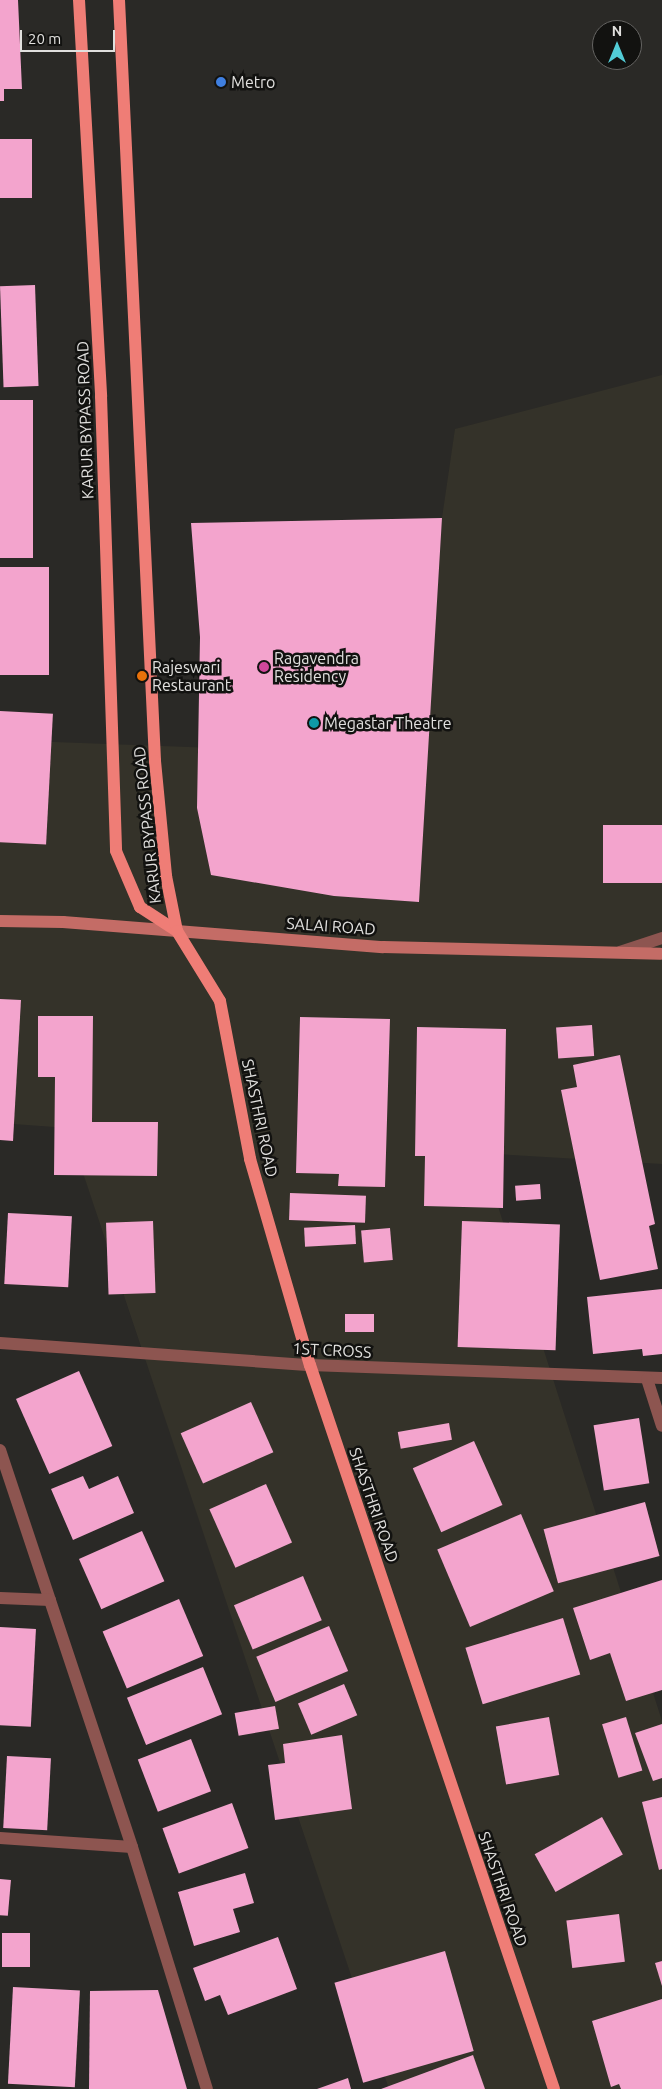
<!DOCTYPE html>
<html>
<head>
<meta charset="utf-8">
<style>
	body { margin:0 }
	#map { position:relative; width:662px; height:2089px; overflow:hidden; background:#2a2926; font-family:Ubuntu,sans-serif }
	div>[style] { position:absolute }
	[style*='--x'] { left:calc(var(--x)*1px); top:calc(var(--y)*1px); width:calc(var(--w)*1px); rotate:calc(var(--a)*1deg) }
	.built>* { inset:0; background:#343229 }
	.building>* { inset:0; background:#f3a4cd; transform-origin:0 0 }
	.lane>* { height:12px; margin:-6px; padding:0 6px; transform-origin:6px; border-radius:6px; background:#8d5550 }
	.street>* { height:12px; margin:-6px; padding:0 6px; transform-origin:6px; border-radius:6px; background:#8d5550 }
	.secondary>* { height:12px; margin:-6px; padding:0 6px; transform-origin:6px; border-radius:6px; background:#c46c66 }
	.primary>* { height:12px; margin:-6px; padding:0 6px; transform-origin:6px; border-radius:6px; background:#ef7d76 }
	.dots>* { width:14px; height:14px; translate:-50% -50%; box-sizing:border-box; border:2px solid #121210; border-radius:50% }
	span { translate:-50% -50%; white-space:nowrap; text-align:center; line-height:1.15; -webkit-text-stroke:5px #121210; paint-order:stroke }
	.poi-label { font-size:16px; color:#e1e0de }
	.left { translate:0 -50%; text-align:left }
	.street-label { font-size:16px; color:#e1e0de }
	.north { position:absolute; left:592px; top:20px; width:50px; height:50px; box-sizing:border-box; background:#121210; border:1px solid #656462; border-radius:50%; rotate:0deg; font-size:14px; font-weight:700; line-height:20px; text-align:center; color:#e1e0de }
	.north::after { content:''; display:block; margin:auto; width:18px; height:22px; background:#52ccd6; clip-path:polygon(50% 0,100% 100%,50% 72%,0 100%) }
	.scale { position:absolute; left:20px; top:30px; width:95px; height:22px; box-sizing:border-box; border:2px solid #e1e0de; border-top:0; padding-left:6px; font-size:15px; line-height:18px; white-space:nowrap; color:#e1e0de; -webkit-text-stroke:4px #121210; paint-order:stroke }
</style>
</head>
<body>
<div id="map">
	<div class="built">
		<i style="clip-path:polygon(662px 375px,662px 1164px,481px 1153px,662px 1721px,662px 2089px,389px 2089px,68px 1128px,0 1123px,0 740px,427px 756px,442px 518px,455px 429px)"></i>
	</div>
	<div class="building">
		<i style="clip-path:polygon(0 0,18px 0,22px 89px,4px 89px,4px 101px,0 101px)"></i>
		<i style="left:0;top:139px;width:32px;height:59px"></i>
		<i style="left:35px;top:285px;width:101px;height:35px;rotate:88deg"></i>
		<i style="left:0;top:400px;width:33px;height:158px"></i>
		<i style="clip-path:polygon(442px 518px,419px 902px,334px 896px,211px 875px,197px 808px,200px 637px,191px 523px)"></i>
		<i style="left:0;top:567px;width:49px;height:108px"></i>
		<i style="left:0;top:711px;width:53px;height:131px;rotate:3deg"></i>
		<i style="left:662px;top:825px;width:58px;height:59px;rotate:90deg"></i>
		<i style="clip-path:polygon(0 999px,21px 1000px,13px 1141px,0 1140px)"></i>
		<i style="clip-path:polygon(38px 1016px,93px 1016px,92px 1122px,158px 1122px,157px 1176px,54px 1175px,55px 1077px,38px 1077px)"></i>
		<i style="clip-path:polygon(300px 1017px,390px 1019px,385px 1187px,338px 1186px,339px 1174px,296px 1173px)"></i>
		<i style="left:592px;top:1025px;width:31px;height:36px;rotate:86deg"></i>
		<i style="clip-path:polygon(417px 1027px,506px 1029px,503px 1208px,424px 1206px,425px 1156px,415px 1156px)"></i>
		<i style="clip-path:polygon(620px 1055px,655px 1224px,649px 1226px,658px 1269px,600px 1280px,561px 1090px,577px 1087px,573px 1065px)"></i>
		<i style="left:540px;top:1184px;width:15px;height:25px;rotate:86deg"></i>
		<i style="left:290px;top:1193px;width:76px;height:27px;rotate:2deg"></i>
		<i style="left:8px;top:1213px;width:64px;height:71px;rotate:3deg"></i>
		<i style="left:153px;top:1221px;width:72px;height:47px;rotate:88deg"></i>
		<i style="left:462px;top:1221px;width:98px;height:126px;rotate:2deg"></i>
		<i style="left:355px;top:1225px;width:19px;height:51px;rotate:87deg"></i>
		<i style="left:390px;top:1228px;width:32px;height:29px;rotate:85deg"></i>
		<i style="clip-path:polygon(662px 1289px,662px 1354px,643px 1356px,642px 1349px,593px 1354px,587px 1297px)"></i>
		<i style="left:345px;top:1314px;width:29px;height:18px"></i>
		<i style="left:79px;top:1371px;width:82px;height:69px;rotate:66deg"></i>
		<i style="left:251px;top:1402px;width:55px;height:77px;rotate:66deg"></i>
		<i style="left:639px;top:1418px;width:66px;height:46px;rotate:81deg"></i>
		<i style="left:449px;top:1423px;width:17px;height:52px;rotate:80deg"></i>
		<i style="left:474px;top:1441px;width:70px;height:67px;rotate:66deg"></i>
		<i style="clip-path:polygon(83px 1476px,89px 1489px,118px 1476px,134px 1513px,73px 1540px,51px 1489px)"></i>
		<i style="left:266px;top:1484px;width:64px;height:62px;rotate:66deg"></i>
		<i style="left:645px;top:1502px;width:56px;height:105px;rotate:75deg"></i>
		<i style="left:521px;top:1514px;width:84px;height:91px;rotate:67deg"></i>
		<i style="left:142px;top:1531px;width:55px;height:69px;rotate:66deg"></i>
		<i style="left:303px;top:1576px;width:48px;height:75px;rotate:67deg"></i>
		<i style="clip-path:polygon(662px 1580px,662px 1690px,626px 1701px,610px 1653px,590px 1660px,573px 1608px)"></i>
		<i style="left:179px;top:1599px;width:62px;height:83px;rotate:67deg"></i>
		<i style="left:563px;top:1618px;width:59px;height:102px;rotate:73deg"></i>
		<i style="left:329px;top:1626px;width:49px;height:79px;rotate:67deg"></i>
		<i style="left:0;top:1627px;width:36px;height:98px;rotate:3deg"></i>
		<i style="left:203px;top:1667px;width:51px;height:82px;rotate:68deg"></i>
		<i style="left:344px;top:1684px;width:34px;height:50px;rotate:67deg"></i>
		<i style="left:275px;top:1706px;width:23px;height:41px;rotate:80deg"></i>
		<i style="left:549px;top:1717px;width:59px;height:54px;rotate:80deg"></i>
		<i style="left:626px;top:1717px;width:56px;height:25px;rotate:73deg"></i>
		<i style="clip-path:polygon(662px 1724px,662px 1778px,653px 1781px,635px 1733px)"></i>
		<i style="clip-path:polygon(342px 1735px,352px 1809px,275px 1820px,268px 1765px,285px 1763px,283px 1744px)"></i>
		<i style="left:191px;top:1739px;width:56px;height:57px;rotate:69deg"></i>
		<i style="left:7px;top:1756px;width:44px;height:72px;rotate:3deg"></i>
		<i style="clip-path:polygon(662px 1797px,662px 1869px,659px 1870px,642px 1802px)"></i>
		<i style="left:232px;top:1803px;width:48px;height:74px;rotate:70deg"></i>
		<i style="left:602px;top:1817px;width:43px;height:77px;rotate:61deg"></i>
		<i style="clip-path:polygon(245px 1873px,254px 1903px,233px 1909px,240px 1932px,194px 1946px,178px 1892px)"></i>
		<i style="left:0;top:1879px;width:11px;height:36px;rotate:5deg"></i>
		<i style="left:619px;top:1914px;width:48px;height:53px;rotate:83deg"></i>
		<i style="left:2px;top:1933px;width:28px;height:34px"></i>
		<i style="clip-path:polygon(278px 1937px,297px 1989px,228px 2015px,220px 1995px,205px 2001px,193px 1968px)"></i>
		<i style="left:445px;top:1951px;width:104px;height:115px;rotate:74deg"></i>
		<i style="clip-path:polygon(662px 1961px,662px 1986px,655px 1963px)"></i>
		<i style="left:13px;top:1987px;width:67px;height:97px;rotate:3deg"></i>
		<i style="clip-path:polygon(158px 1990px,187px 2089px,89px 2089px,90px 1991px)"></i>
		<i style="clip-path:polygon(662px 1999px,662px 2089px,621px 2089px,619px 2084px,611px 2087px,592px 2021px)"></i>
		<i style="clip-path:polygon(473px 2055px,485px 2089px,381px 2089px)"></i>
		<i style="clip-path:polygon(348px 2078px,351px 2089px,317px 2089px)"></i>
	</div>
	<div class="lane">
		<i style="--x:620;--y:952;--w:44;--a:-18.4"></i>
	</div>
	<div class="street">
		<i style="--x:0;--y:1343;--w:311;--a:4.1"></i>
		<i style="--x:310;--y:1365;--w:352;--a:2.1"></i>
		<i style="--x:647;--y:1379;--w:49;--a:72.3"></i>
		<i style="--x:0;--y:1450;--w:418;--a:71.6"></i>
		<i style="--x:132;--y:1847;--w:253;--a:72.8"></i>
		<i style="--x:0;--y:1598;--w:50;--a:2.3"></i>
		<i style="--x:0;--y:1838;--w:132;--a:3.9"></i>
	</div>
	<div class="secondary">
		<i style="--x:0;--y:921;--w:63;--a:0.9"></i>
		<i style="--x:63;--y:922;--w:321;--a:4.5"></i>
		<i style="--x:383;--y:947;--w:277;--a:1.4"></i>
	</div>
	<div class="primary">
		<i style="--x:79;--y:0;--w:397;--a:86.8"></i>
		<i style="--x:101;--y:396;--w:455;--a:88.1"></i>
		<i style="--x:116;--y:851;--w:61;--a:66.8"></i>
		<i style="--x:140;--y:907;--w:44;--a:33"></i>
		<i style="--x:119;--y:0;--w:762;--a:87.29"></i>
		<i style="--x:155;--y:761;--w:116;--a:84.5"></i>
		<i style="--x:166;--y:876;--w:56;--a:78.7"></i>
		<i style="--x:177;--y:931;--w:82;--a:58.4"></i>
		<i style="--x:220;--y:1001;--w:161;--a:79.2"></i>
		<i style="--x:250;--y:1159;--w:215;--a:73.8"></i>
		<i style="--x:310;--y:1365;--w:764;--a:71.38"></i>
	</div>
	<div class="dots">
		<i style="left:221px;top:82px;background:#3f7fe0"></i>
		<i style="left:264px;top:667px;background:#d1479c"></i>
		<i style="left:142px;top:676px;background:#e8710a"></i>
		<i style="left:314px;top:723px;background:#0f9aa8"></i>
	</div>
	<div class="poi-label">
		<span class="left" style="left:231px;top:82px">Metro</span>
		<span class="left" style="left:274px;top:667px">Ragavendra<br>Residency</span>
		<span class="left" style="left:152px;top:676px">Rajeswari<br>Restaurant</span>
		<span class="left" style="left:324px;top:723px">Megastar Theatre</span>
	</div>
	<div class="street-label">
		<span style="left:85px;top:420px;rotate:-92deg">KARUR BYPASS ROAD</span>
		<span style="left:147px;top:825px;rotate:-96deg">KARUR BYPASS ROAD</span>
		<span style="left:331px;top:926px;rotate:4deg">SALAI ROAD</span>
		<span style="left:260px;top:1118px;rotate:78deg">SHASTHRI ROAD</span>
		<span style="left:332px;top:1350px;rotate:3deg">1ST CROSS</span>
		<span style="left:374px;top:1505px;rotate:71deg">SHASTHRI ROAD</span>
		<span style="left:503px;top:1889px;rotate:71deg">SHASTHRI ROAD</span>
	</div>
	<div class="north">N</div>
	<div class="scale">20 m</div>
</div>
</body>
</html>
